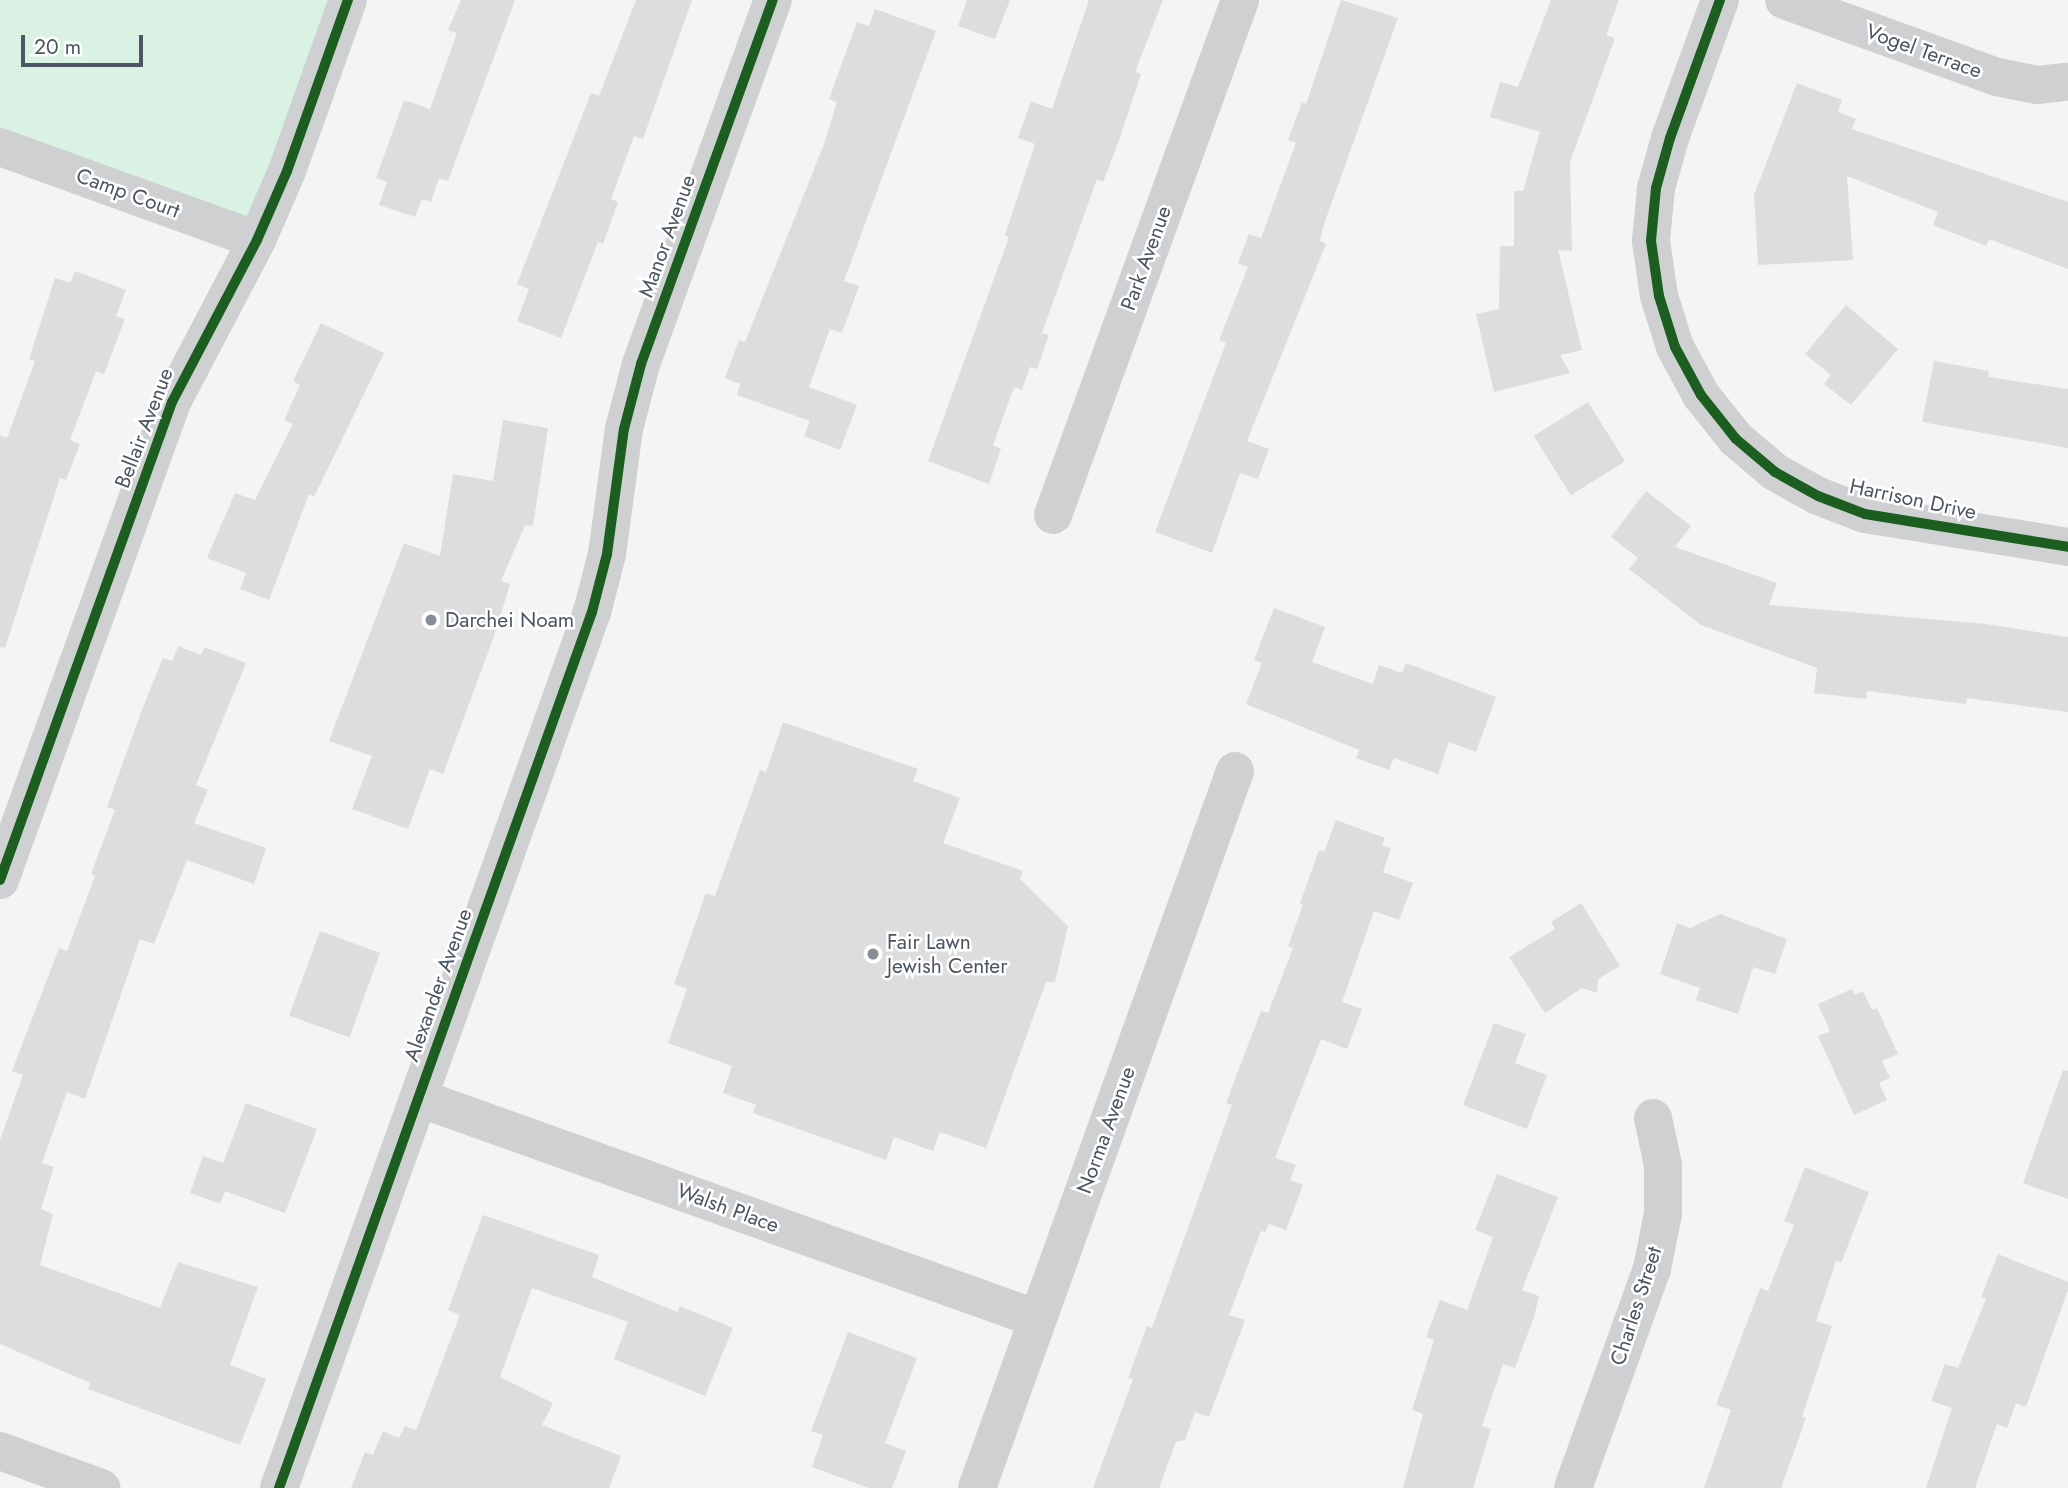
<!DOCTYPE html>
<html>
<head>
<meta charset="utf-8">
<style>
	body { margin:0 }
	#map { position:relative; width:2068px; height:1488px; overflow:hidden; background:#f4f4f4; font-family:Jost,sans-serif }
	div>[style] { position:absolute }
	[style*='--x'] { left:calc(var(--x)*1px); top:calc(var(--y)*1px); width:calc(var(--w)*1px); rotate:calc(var(--a)*1deg) }
	.green>* { inset:0; background:#d9f2e3 }
	.building>* { inset:0; background:#ddddde; transform-origin:0 0 }
	.minor>* { height:38px; margin:-19px; padding:0 19px; transform-origin:19px; border-radius:19px; background:#ced0d2 }
	.cycleway>* { height:10px; margin:-5px; padding:0 5px; transform-origin:5px; border-radius:5px; background:#1b5e20 }
	.dots>* { width:19px; height:19px; translate:-50% -50%; box-sizing:border-box; border:4px solid #fff; border-radius:50% }
	span { translate:-50% -50%; white-space:nowrap; text-align:center; line-height:1.15; -webkit-text-stroke:5px #fff; paint-order:stroke }
	.street-label { font-size:21px; color:#4a5661 }
	.poi-label { font-size:21px; color:#4a5661 }
	.left { translate:0 -50%; text-align:left }
	.scale { position:absolute; left:21px; top:35px; width:122px; height:32px; box-sizing:border-box; border:4px solid #4a5661; border-top:0; padding-left:9px; font-size:21px; line-height:24px; white-space:nowrap; color:#4a5661; -webkit-text-stroke:5px #fff; paint-order:stroke }
</style>
</head>
<body>
<div id="map">
	<div class="green">
		<i style="clip-path:polygon(0 0,348px 0,257px 240px,0 147px)"></i>
	</div>
	<div class="building">
		<i style="clip-path:polygon(461px 0,515px 0,448px 181px,439px 178px,431px 202px,422px 199px,415px 217px,379px 205px,387px 182px,376px 178px,404px 100px,430px 109px,457px 33px,448px 30px)"></i>
		<i style="clip-path:polygon(636px 0,692px 0,643px 139px,634px 136px,611px 199px,618px 202px,603px 244px,598px 242px,561px 338px,517px 321px,529px 289px,517px 284px,591px 93px,599px 96px)"></i>
		<i style="clip-path:polygon(967px 0,1010px 0,995px 39px,958px 26px)"></i>
		<i style="clip-path:polygon(1089px 0,1163px 0,1135px 72px,1141px 74px,1117px 146px,1103px 182px,1097px 179px,1042px 333px,1049px 335px,1037px 369px,1030px 367px,1022px 390px,1014px 387px,993px 445px,1001px 449px,989px 484px,928px 461px,1009px 237px,1005px 235px,1035px 144px,1018px 138px,1031px 101px,1052px 109px)"></i>
		<i style="clip-path:polygon(1341px 0,1398px 18px,1323px 227px,1320px 241px,1326px 244px,1247px 441px,1269px 449px,1258px 479px,1240px 473px,1212px 553px,1155px 532px,1226px 343px,1219px 340px,1248px 267px,1238px 263px,1249px 234px,1261px 238px,1296px 143px,1288px 140px,1302px 102px,1306px 104px)"></i>
		<i style="clip-path:polygon(1551px 0,1619px 0,1606px 35px,1615px 38px,1570px 162px,1572px 251px,1558px 250px,1582px 350px,1560px 355px,1570px 373px,1494px 392px,1476px 314px,1499px 309px,1500px 246px,1514px 246px,1514px 191px,1523px 191px,1540px 132px,1490px 117px,1500px 82px,1518px 87px)"></i>
		<i style="clip-path:polygon(875px 9px,936px 31px,844px 281px,859px 286px,842px 333px,830px 329px,809px 387px,857px 405px,840px 450px,804px 436px,810px 421px,737px 395px,740px 384px,725px 378px,739px 340px,745px 342px,824px 144px,837px 102px,829px 99px,857px 22px,869px 26px)"></i>
		<i style="clip-path:polygon(1797px 83px,1842px 100px,1838px 112px,1856px 119px,1852px 129px,2068px 202px,2068px 269px,1989px 239px,1986px 246px,1933px 225px,1938px 212px,1847px 176px,1853px 260px,1758px 265px,1754px 195px)"></i>
		<i style="clip-path:polygon(75px 271px,126px 290px,116px 316px,125px 319px,104px 374px,96px 371px,70px 440px,80px 444px,66px 480px,60px 478px,5px 648px,0 647px,0 435px,7px 438px,35px 361px,29px 359px,55px 278px,70px 283px)"></i>
		<i style="clip-path:polygon(1846px 305px,1898px 349px,1851px 405px,1824px 384px,1831px 375px,1805px 354px)"></i>
		<i style="clip-path:polygon(321px 323px,384px 353px,314px 497px,309px 494px,269px 600px,240px 589px,246px 573px,207px 558px,235px 493px,255px 500px,293px 424px,284px 420px,300px 385px,293px 381px)"></i>
		<i style="clip-path:polygon(1934px 361px,1989px 371px,1988px 377px,2068px 389px,2068px 448px,1922px 422px)"></i>
		<i style="left:1588px;top:402px;width:70px;height:64px;rotate:58deg"></i>
		<i style="clip-path:polygon(503px 420px,548px 428px,533px 526px,525px 525px,501px 581px,510px 584px,496px 631px,443px 774px,430px 769px,408px 829px,352px 809px,372px 756px,329px 741px,404px 543px,440px 556px,453px 474px,493px 481px)"></i>
		<i style="clip-path:polygon(1646px 491px,1691px 526px,1675px 547px,1777px 583px,1769px 605px,1986px 624px,2068px 637px,2068px 712px,1967px 698px,1966px 704px,1867px 691px,1866px 699px,1814px 693px,1817px 668px,1701px 625px,1629px 569px,1638px 558px,1611px 537px)"></i>
		<i style="clip-path:polygon(1274px 608px,1325px 627px,1312px 662px,1373px 684px,1379px 665px,1402px 673px,1406px 663px,1496px 697px,1476px 752px,1449px 742px,1438px 774px,1394px 758px,1389px 770px,1356px 758px,1359px 750px,1246px 704px,1262px 663px,1254px 660px)"></i>
		<i style="clip-path:polygon(178px 646px,201px 655px,204px 647px,246px 663px,196px 785px,208px 790px,194px 823px,266px 848px,254px 884px,187px 860px,154px 944px,140px 939px,85px 1099px,67px 1092px,42px 1163px,54px 1167px,41px 1209px,53px 1214px,40px 1265px,160px 1308px,178px 1262px,258px 1287px,230px 1365px,266px 1379px,240px 1445px,88px 1389px,90px 1383px,0 1344px,0 1140px,23px 1075px,12px 1071px,59px 948px,67px 951px,95px 876px,91px 874px,115px 810px,107px 807px,143px 707px,163px 658px,172px 661px)"></i>
		<i style="clip-path:polygon(783px 722px,918px 769px,913px 781px,960px 798px,943px 843px,1023px 871px,1020px 879px,1068px 926px,1055px 982px,1046px 982px,986px 1148px,940px 1132px,933px 1151px,894px 1137px,886px 1160px,753px 1113px,756px 1105px,723px 1093px,732px 1066px,668px 1043px,687px 989px,674px 984px,706px 893px,715px 896px,760px 770px,766px 772px)"></i>
		<i style="clip-path:polygon(1336px 820px,1385px 838px,1382px 845px,1391px 848px,1383px 872px,1413px 883px,1399px 920px,1374px 911px,1342px 1002px,1362px 1009px,1347px 1049px,1321px 1039px,1275px 1158px,1296px 1165px,1290px 1180px,1303px 1185px,1286px 1230px,1269px 1224px,1265px 1232px,1261px 1231px,1229px 1315px,1245px 1320px,1209px 1417px,1195px 1412px,1185px 1440px,1176px 1442px,1159px 1488px,1093px 1488px,1133px 1379px,1128px 1378px,1147px 1326px,1152px 1328px,1232px 1105px,1226px 1103px,1261px 1011px,1268px 1013px,1293px 948px,1288px 946px,1303px 905px,1300px 903px,1319px 850px,1324px 852px)"></i>
		<i style="clip-path:polygon(1581px 903px,1620px 966px,1598px 979px,1597px 993px,1582px 988px,1545px 1013px,1509px 957px,1555px 929px,1551px 922px)"></i>
		<i style="clip-path:polygon(1720px 914px,1787px 939px,1775px 974px,1753px 967px,1738px 1014px,1696px 1000px,1700px 988px,1660px 974px,1677px 923px,1690px 928px)"></i>
		<i style="left:320px;top:931px;width:64px;height:90px;rotate:20deg"></i>
		<i style="clip-path:polygon(1852px 989px,1855px 995px,1863px 991px,1872px 1010px,1877px 1008px,1898px 1054px,1882px 1061px,1890px 1078px,1879px 1083px,1887px 1100px,1854px 1115px,1818px 1036px,1830px 1031px,1818px 1004px)"></i>
		<i style="clip-path:polygon(1494px 1023px,1526px 1034px,1515px 1063px,1547px 1075px,1527px 1129px,1463px 1105px)"></i>
		<i style="clip-path:polygon(2063px 1070px,2068px 1071px,2068px 1199px,2023px 1183px)"></i>
		<i style="clip-path:polygon(246px 1103px,317px 1129px,285px 1213px,225px 1191px,220px 1204px,190px 1193px,203px 1156px,223px 1163px)"></i>
		<i style="clip-path:polygon(1805px 1167px,1869px 1192px,1841px 1263px,1836px 1261px,1816px 1321px,1832px 1326px,1802px 1417px,1806px 1418px,1781px 1488px,1704px 1488px,1731px 1410px,1716px 1405px,1760px 1288px,1768px 1291px,1794px 1225px,1784px 1221px)"></i>
		<i style="clip-path:polygon(1497px 1174px,1558px 1197px,1522px 1290px,1539px 1296px,1534px 1317px,1515px 1368px,1503px 1364px,1482px 1426px,1491px 1429px,1473px 1488px,1403px 1488px,1423px 1414px,1412px 1410px,1434px 1340px,1426px 1337px,1440px 1300px,1467px 1310px,1493px 1237px,1475px 1230px)"></i>
		<i style="clip-path:polygon(483px 1215px,599px 1255px,592px 1277px,677px 1312px,680px 1306px,733px 1328px,705px 1396px,614px 1359px,628px 1322px,532px 1288px,500px 1377px,553px 1403px,542px 1425px,621px 1456px,609px 1488px,351px 1488px,365px 1452px,373px 1455px,383px 1431px,399px 1438px,405px 1426px,416px 1430px,460px 1315px,448px 1310px)"></i>
		<i style="clip-path:polygon(1998px 1254px,2068px 1282px,2068px 1290px,2026px 1407px,2016px 1403px,2007px 1428px,1997px 1424px,1975px 1488px,1926px 1488px,1952px 1408px,1931px 1401px,1945px 1364px,1958px 1368px,1986px 1299px,1981px 1297px)"></i>
		<i style="clip-path:polygon(848px 1332px,917px 1358px,885px 1443px,906px 1451px,892px 1488px,869px 1488px,812px 1467px,823px 1435px,811px 1431px)"></i>
	</div>
	<div class="minor">
		<i style="--x:1720;--y:0;--w:147;--a:109.9"></i>
		<i style="--x:1670;--y:138;--w:52;--a:105.6"></i>
		<i style="--x:1656;--y:188;--w:53;--a:95.4"></i>
		<i style="--x:1651;--y:241;--w:56;--a:81.7"></i>
		<i style="--x:1659;--y:296;--w:53;--a:72.6"></i>
		<i style="--x:1675;--y:347;--w:55;--a:61.6"></i>
		<i style="--x:1701;--y:395;--w:56;--a:51.5"></i>
		<i style="--x:1736;--y:439;--w:51;--a:40.2"></i>
		<i style="--x:1775;--y:472;--w:49;--a:29.2"></i>
		<i style="--x:1818;--y:496;--w:50;--a:21"></i>
		<i style="--x:1865;--y:514;--w:206;--a:9.2"></i>
		<i style="--x:1784;--y:0;--w:226;--a:19.9"></i>
		<i style="--x:1997;--y:77;--w:41;--a:11.3"></i>
		<i style="--x:2037;--y:85;--w:31;--a:-6"></i>
		<i style="--x:0;--y:147;--w:273;--a:19.9"></i>
		<i style="--x:1053;--y:515;--w:548;--a:-70.04"></i>
		<i style="--x:0;--y:880;--w:508;--a:-70.21"></i>
		<i style="--x:172;--y:402;--w:183;--a:-62.3"></i>
		<i style="--x:257;--y:240;--w:75;--a:-66.5"></i>
		<i style="--x:287;--y:171;--w:182;--a:-70.4"></i>
		<i style="--x:419;--y:1098;--w:657;--a:19.65"></i>
		<i style="--x:0;--y:1451;--w:108;--a:20.1"></i>
		<i style="--x:279;--y:1488;--w:930;--a:-70.34"></i>
		<i style="--x:592;--y:612;--w:60;--a:-75.5"></i>
		<i style="--x:607;--y:554;--w:126;--a:-82.3"></i>
		<i style="--x:624;--y:429;--w:67;--a:-75.3"></i>
		<i style="--x:641;--y:364;--w:387;--a:-70.1"></i>
		<i style="--x:977;--y:1488;--w:762;--a:-70.21"></i>
		<i style="--x:1573;--y:1488;--w:233;--a:-70.2"></i>
		<i style="--x:1652;--y:1269;--w:56;--a:-78.7"></i>
		<i style="--x:1663;--y:1214;--w:49;--a:-90"></i>
		<i style="--x:1663;--y:1165;--w:48;--a:-102"></i>
	</div>
	<div class="cycleway">
		<i style="--x:1720;--y:0;--w:147;--a:109.9"></i>
		<i style="--x:1670;--y:138;--w:52;--a:105.6"></i>
		<i style="--x:1656;--y:188;--w:53;--a:95.4"></i>
		<i style="--x:1651;--y:241;--w:56;--a:81.7"></i>
		<i style="--x:1659;--y:296;--w:53;--a:72.6"></i>
		<i style="--x:1675;--y:347;--w:55;--a:61.6"></i>
		<i style="--x:1701;--y:395;--w:56;--a:51.5"></i>
		<i style="--x:1736;--y:439;--w:51;--a:40.2"></i>
		<i style="--x:1775;--y:472;--w:49;--a:29.2"></i>
		<i style="--x:1818;--y:496;--w:50;--a:21"></i>
		<i style="--x:1865;--y:514;--w:206;--a:9.2"></i>
		<i style="--x:0;--y:880;--w:508;--a:-70.21"></i>
		<i style="--x:172;--y:402;--w:183;--a:-62.3"></i>
		<i style="--x:257;--y:240;--w:75;--a:-66.5"></i>
		<i style="--x:287;--y:171;--w:182;--a:-70.4"></i>
		<i style="--x:279;--y:1488;--w:930;--a:-70.34"></i>
		<i style="--x:592;--y:612;--w:60;--a:-75.5"></i>
		<i style="--x:607;--y:554;--w:126;--a:-82.3"></i>
		<i style="--x:624;--y:429;--w:67;--a:-75.3"></i>
		<i style="--x:641;--y:364;--w:387;--a:-70.1"></i>
	</div>
	<div class="dots">
		<i style="left:431px;top:620px;background:#868d94"></i>
		<i style="left:873px;top:954px;background:#868d94"></i>
	</div>
	<div class="street-label">
		<span style="left:1924px;top:51px;rotate:20deg">Vogel Terrace</span>
		<span style="left:128px;top:193px;rotate:20deg">Camp Court</span>
		<span style="left:667px;top:236px;rotate:-70deg">Manor Avenue</span>
		<span style="left:1146px;top:258px;rotate:-70deg">Park Avenue</span>
		<span style="left:144px;top:428px;rotate:-69deg">Bellair Avenue</span>
		<span style="left:1913px;top:499px;rotate:12deg">Harrison Drive</span>
		<span style="left:438px;top:985px;rotate:-70deg">Alexander Avenue</span>
		<span style="left:1106px;top:1130px;rotate:-70deg">Norma Avenue</span>
		<span style="left:728px;top:1208px;rotate:20deg">Walsh Place</span>
		<span style="left:1636px;top:1306px;rotate:-72deg">Charles Street</span>
	</div>
	<div class="poi-label">
		<span class="left" style="left:445px;top:620px">Darchei Noam</span>
		<span class="left" style="left:887px;top:954px">Fair Lawn<br>Jewish Center</span>
	</div>
	<div class="scale">20 m</div>
</div>
</body>
</html>
